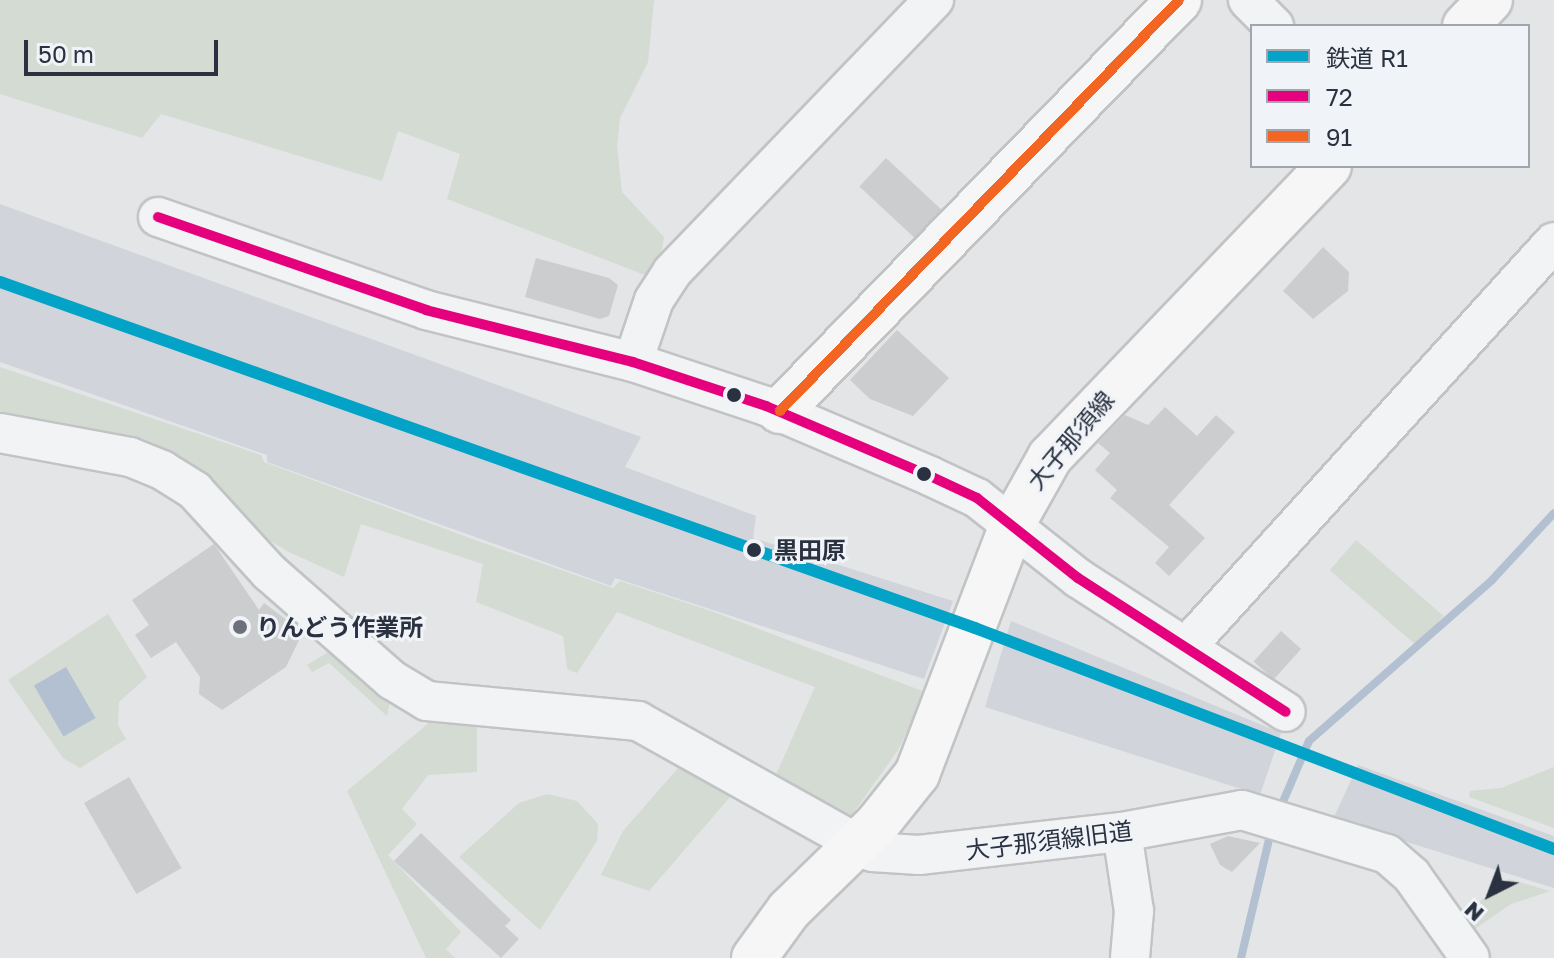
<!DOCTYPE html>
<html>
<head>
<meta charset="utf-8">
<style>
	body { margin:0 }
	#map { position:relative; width:1554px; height:958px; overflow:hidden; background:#e3e5e7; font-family:"Golos Text","Noto Sans JP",sans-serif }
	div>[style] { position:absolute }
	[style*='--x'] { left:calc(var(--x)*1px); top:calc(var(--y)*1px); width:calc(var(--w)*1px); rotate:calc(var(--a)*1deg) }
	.built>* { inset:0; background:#d1d4da }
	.green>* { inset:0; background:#d3dbd3; transform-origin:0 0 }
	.water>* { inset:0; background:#b2c0d1; transform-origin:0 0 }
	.stream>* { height:8px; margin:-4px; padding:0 4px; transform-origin:4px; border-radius:4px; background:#b2c0d1 }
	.building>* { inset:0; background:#cbcdcf; transform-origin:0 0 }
	.roads { filter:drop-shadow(2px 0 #c1c3c5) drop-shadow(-2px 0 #c1c3c5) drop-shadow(0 2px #c1c3c5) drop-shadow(0 -2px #c1c3c5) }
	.minor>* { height:38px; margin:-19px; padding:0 19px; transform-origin:19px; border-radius:19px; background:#f1f3f4 }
	.major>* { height:44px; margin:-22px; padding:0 22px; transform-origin:22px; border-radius:22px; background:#f6f6f6 }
	.bus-1>* { height:10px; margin:-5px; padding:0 5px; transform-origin:5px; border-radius:5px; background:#e5007d }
	.bus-2>* { height:10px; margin:-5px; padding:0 5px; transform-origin:5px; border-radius:5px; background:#f26522 }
	.rail-1>* { height:12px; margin:-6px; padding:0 6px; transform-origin:6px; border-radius:6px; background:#02a3c7 }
	.dots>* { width:22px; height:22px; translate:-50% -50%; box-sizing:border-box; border:4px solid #f0f3f7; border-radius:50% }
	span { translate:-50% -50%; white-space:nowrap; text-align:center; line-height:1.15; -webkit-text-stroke:6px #f0f3f7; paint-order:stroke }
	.street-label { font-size:24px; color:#2a3140 }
	.stop-label { font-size:24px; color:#2a3140; font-weight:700 }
	.left { translate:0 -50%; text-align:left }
	.poi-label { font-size:24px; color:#2a3140; font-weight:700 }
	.legend { position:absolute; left:1250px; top:24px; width:280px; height:144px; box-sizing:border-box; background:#f0f3f7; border:2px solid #a1a5ae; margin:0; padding:10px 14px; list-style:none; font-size:24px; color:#2a3140 }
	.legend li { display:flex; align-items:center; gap:16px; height:40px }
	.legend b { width:40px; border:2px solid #a1a5ae }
	.north { position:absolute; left:1450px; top:854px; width:80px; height:80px; -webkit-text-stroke:6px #f0f3f7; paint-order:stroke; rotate:222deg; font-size:22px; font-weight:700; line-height:32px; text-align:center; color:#2a3140 }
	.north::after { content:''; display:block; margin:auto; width:28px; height:36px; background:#2a3140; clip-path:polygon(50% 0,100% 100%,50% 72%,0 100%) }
	.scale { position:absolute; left:24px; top:40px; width:194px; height:36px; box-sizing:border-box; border:4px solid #2a3140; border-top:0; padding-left:10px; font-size:24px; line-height:28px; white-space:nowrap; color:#2a3140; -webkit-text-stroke:6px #f0f3f7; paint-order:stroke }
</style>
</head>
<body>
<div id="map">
	<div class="built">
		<i style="clip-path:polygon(0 204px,641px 437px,625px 467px,756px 516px,753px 538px,953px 601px,924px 679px,615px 578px,611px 586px,267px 462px,267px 455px,0 362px)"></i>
		<i style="clip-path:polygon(1011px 621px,1281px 733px,1260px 795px,985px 707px)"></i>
		<i style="clip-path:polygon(1358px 765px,1554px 836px,1554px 888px,1333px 819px)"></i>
	</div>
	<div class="green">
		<i style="clip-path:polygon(0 0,654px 0,648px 62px,620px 118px,617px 146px,622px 192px,664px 237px,659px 268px,645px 275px,447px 199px,460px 154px,398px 131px,382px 181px,161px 114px,142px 138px,6px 96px,0 94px)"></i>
		<i style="clip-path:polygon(0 367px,261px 455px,264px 462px,475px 540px,613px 588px,620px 581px,714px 612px,925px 692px,898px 750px,846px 823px,775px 777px,815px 687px,617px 612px,577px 673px,567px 669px,563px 636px,476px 602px,483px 564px,361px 524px,344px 577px,289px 552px,83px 431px,0 413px)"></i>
		<i style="left:1356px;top:540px;width:116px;height:40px;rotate:41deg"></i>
		<i style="clip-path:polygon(108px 614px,147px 677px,119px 702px,118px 725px,126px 739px,80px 768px,63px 758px,8px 680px)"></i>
		<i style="clip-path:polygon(337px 647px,391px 697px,387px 716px,329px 663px,312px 672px,307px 665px)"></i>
		<i style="clip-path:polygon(436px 717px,477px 719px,477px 772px,428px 775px,402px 809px,417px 824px,388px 855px,461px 932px,446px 949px,455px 958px,426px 958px,347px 791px)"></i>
		<i style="clip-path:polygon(679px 767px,736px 790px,649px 891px,601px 875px,623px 831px)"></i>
		<i style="clip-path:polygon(1554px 767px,1554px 828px,1469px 797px,1470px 791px,1501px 788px)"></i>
		<i style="clip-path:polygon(547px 794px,577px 801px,598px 824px,597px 841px,540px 930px,459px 857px,519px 803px)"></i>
		<i style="clip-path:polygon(1509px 879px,1550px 891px,1511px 904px,1469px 933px,1458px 918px)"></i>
	</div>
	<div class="water">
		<i style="left:66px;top:667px;width:59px;height:37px;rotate:60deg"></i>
	</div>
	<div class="stream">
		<i style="--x:1279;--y:811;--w:76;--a:-66.8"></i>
		<i style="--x:1309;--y:741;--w:244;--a:-41.3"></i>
		<i style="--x:1492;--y:580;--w:91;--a:-47.2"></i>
		<i style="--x:1241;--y:958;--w:130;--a:-76.7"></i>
	</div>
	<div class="building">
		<i style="left:886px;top:158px;width:76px;height:39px;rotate:43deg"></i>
		<i style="clip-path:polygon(1323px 247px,1349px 272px,1348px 291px,1313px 319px,1283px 291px)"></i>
		<i style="clip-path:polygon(536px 258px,609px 278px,618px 285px,609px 316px,600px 319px,525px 297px)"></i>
		<i style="clip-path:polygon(897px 330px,949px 378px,913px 416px,870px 399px,850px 380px)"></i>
		<i style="clip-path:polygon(1165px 407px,1197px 436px,1216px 415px,1235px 432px,1169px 505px,1205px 538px,1169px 576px,1155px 563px,1169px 547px,1110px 498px,1117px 490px,1095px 470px,1110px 453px,1098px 443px,1125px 415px,1148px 425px)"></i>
		<i style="clip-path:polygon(214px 544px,259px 610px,264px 603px,303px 632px,286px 667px,222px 710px,199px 694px,200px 677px,176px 642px,151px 658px,135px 635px,149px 625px,132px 600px)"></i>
		<i style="left:1281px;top:631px;width:27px;height:41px;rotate:42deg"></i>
		<i style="left:129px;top:777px;width:105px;height:52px;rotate:60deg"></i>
		<i style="clip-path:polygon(421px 833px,511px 920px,505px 926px,519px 939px,501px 958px,394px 861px)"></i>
		<i style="clip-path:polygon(1228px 836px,1260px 843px,1232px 872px,1220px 865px,1210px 844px)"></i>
	</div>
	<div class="roads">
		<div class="minor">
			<i style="--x:1248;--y:0;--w:37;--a:45"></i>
			<i style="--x:158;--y:217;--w:284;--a:19.1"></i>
			<i style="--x:426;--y:310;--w:213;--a:14.1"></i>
			<i style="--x:633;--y:362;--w:140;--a:18.3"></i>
			<i style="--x:766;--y:406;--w:178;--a:23.1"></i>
			<i style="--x:930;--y:476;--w:52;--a:25.1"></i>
			<i style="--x:977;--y:498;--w:129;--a:38.4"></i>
			<i style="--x:1078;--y:578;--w:247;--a:32.8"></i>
			<i style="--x:633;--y:362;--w:65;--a:-71.3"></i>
			<i style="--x:654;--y:300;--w:33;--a:-57"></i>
			<i style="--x:672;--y:272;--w:378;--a:-46.1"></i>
			<i style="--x:0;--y:433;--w:132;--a:10.5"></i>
			<i style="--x:130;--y:457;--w:35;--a:22"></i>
			<i style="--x:162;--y:470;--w:39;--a:32"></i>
			<i style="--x:195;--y:491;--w:110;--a:47.6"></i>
			<i style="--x:269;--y:572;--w:164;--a:41.3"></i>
			<i style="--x:392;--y:680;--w:41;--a:31"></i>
			<i style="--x:427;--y:701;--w:212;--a:5.4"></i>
			<i style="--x:638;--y:721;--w:268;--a:29.2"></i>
			<i style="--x:872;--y:852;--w:47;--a:3.7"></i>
			<i style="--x:919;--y:855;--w:204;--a:-6.5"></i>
			<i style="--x:1122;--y:832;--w:122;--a:-10.4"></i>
			<i style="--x:1242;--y:810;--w:152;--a:16.9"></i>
			<i style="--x:1387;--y:854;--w:33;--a:41"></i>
			<i style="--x:1412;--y:876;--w:100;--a:54.7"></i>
			<i style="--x:1186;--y:647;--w:547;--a:-47.74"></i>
			<i style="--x:1122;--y:832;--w:80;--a:81.4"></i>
			<i style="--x:1134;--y:911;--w:47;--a:94.9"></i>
		</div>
		<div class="major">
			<i style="--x:1465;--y:26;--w:36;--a:-46"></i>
			<i style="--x:780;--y:411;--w:573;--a:-45.85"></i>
			<i style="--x:754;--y:958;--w:59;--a:-53.9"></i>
			<i style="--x:789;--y:910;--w:124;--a:-44.3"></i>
			<i style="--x:878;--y:823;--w:63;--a:-51.5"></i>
			<i style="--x:917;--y:774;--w:269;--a:-69.1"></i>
			<i style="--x:1013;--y:523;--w:76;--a:-60.7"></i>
			<i style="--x:1050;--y:457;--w:403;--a:-46.2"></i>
		</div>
	</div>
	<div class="bus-1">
		<i style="--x:158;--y:217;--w:284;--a:19.1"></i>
		<i style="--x:426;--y:310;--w:213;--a:14.1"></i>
		<i style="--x:633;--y:362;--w:140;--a:18.3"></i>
		<i style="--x:766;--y:406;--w:178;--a:23.1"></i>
		<i style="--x:930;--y:476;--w:52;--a:25.1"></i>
		<i style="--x:977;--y:498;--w:129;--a:38.4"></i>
		<i style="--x:1078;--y:578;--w:247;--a:32.8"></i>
	</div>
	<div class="bus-2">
		<i style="--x:780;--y:411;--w:573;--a:-45.85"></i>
	</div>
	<div class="rail-1">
		<i style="--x:0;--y:282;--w:1035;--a:19.54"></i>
		<i style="--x:975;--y:628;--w:620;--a:20.89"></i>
	</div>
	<div class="dots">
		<i style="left:734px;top:395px;background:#2a3140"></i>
		<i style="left:924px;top:474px;background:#2a3140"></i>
		<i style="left:754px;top:550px;background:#2a3140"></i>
		<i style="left:240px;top:627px;background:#6b707a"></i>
	</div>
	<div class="street-label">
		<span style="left:1070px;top:440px;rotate:-50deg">大子那須線</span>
		<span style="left:1049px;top:840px;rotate:-7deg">大子那須線旧道</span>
	</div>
	<div class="stop-label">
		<span class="left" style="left:774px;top:550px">黒田原</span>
	</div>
	<div class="poi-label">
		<span class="left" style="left:256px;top:627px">りんどう作業所</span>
	</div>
	<ul class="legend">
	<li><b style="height:10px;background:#02a3c7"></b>鉄道 R1</li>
	<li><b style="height:10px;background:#e5007d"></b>72</li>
	<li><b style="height:10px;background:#f26522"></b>91</li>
	</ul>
	<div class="north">N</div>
	<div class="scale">50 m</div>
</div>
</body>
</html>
